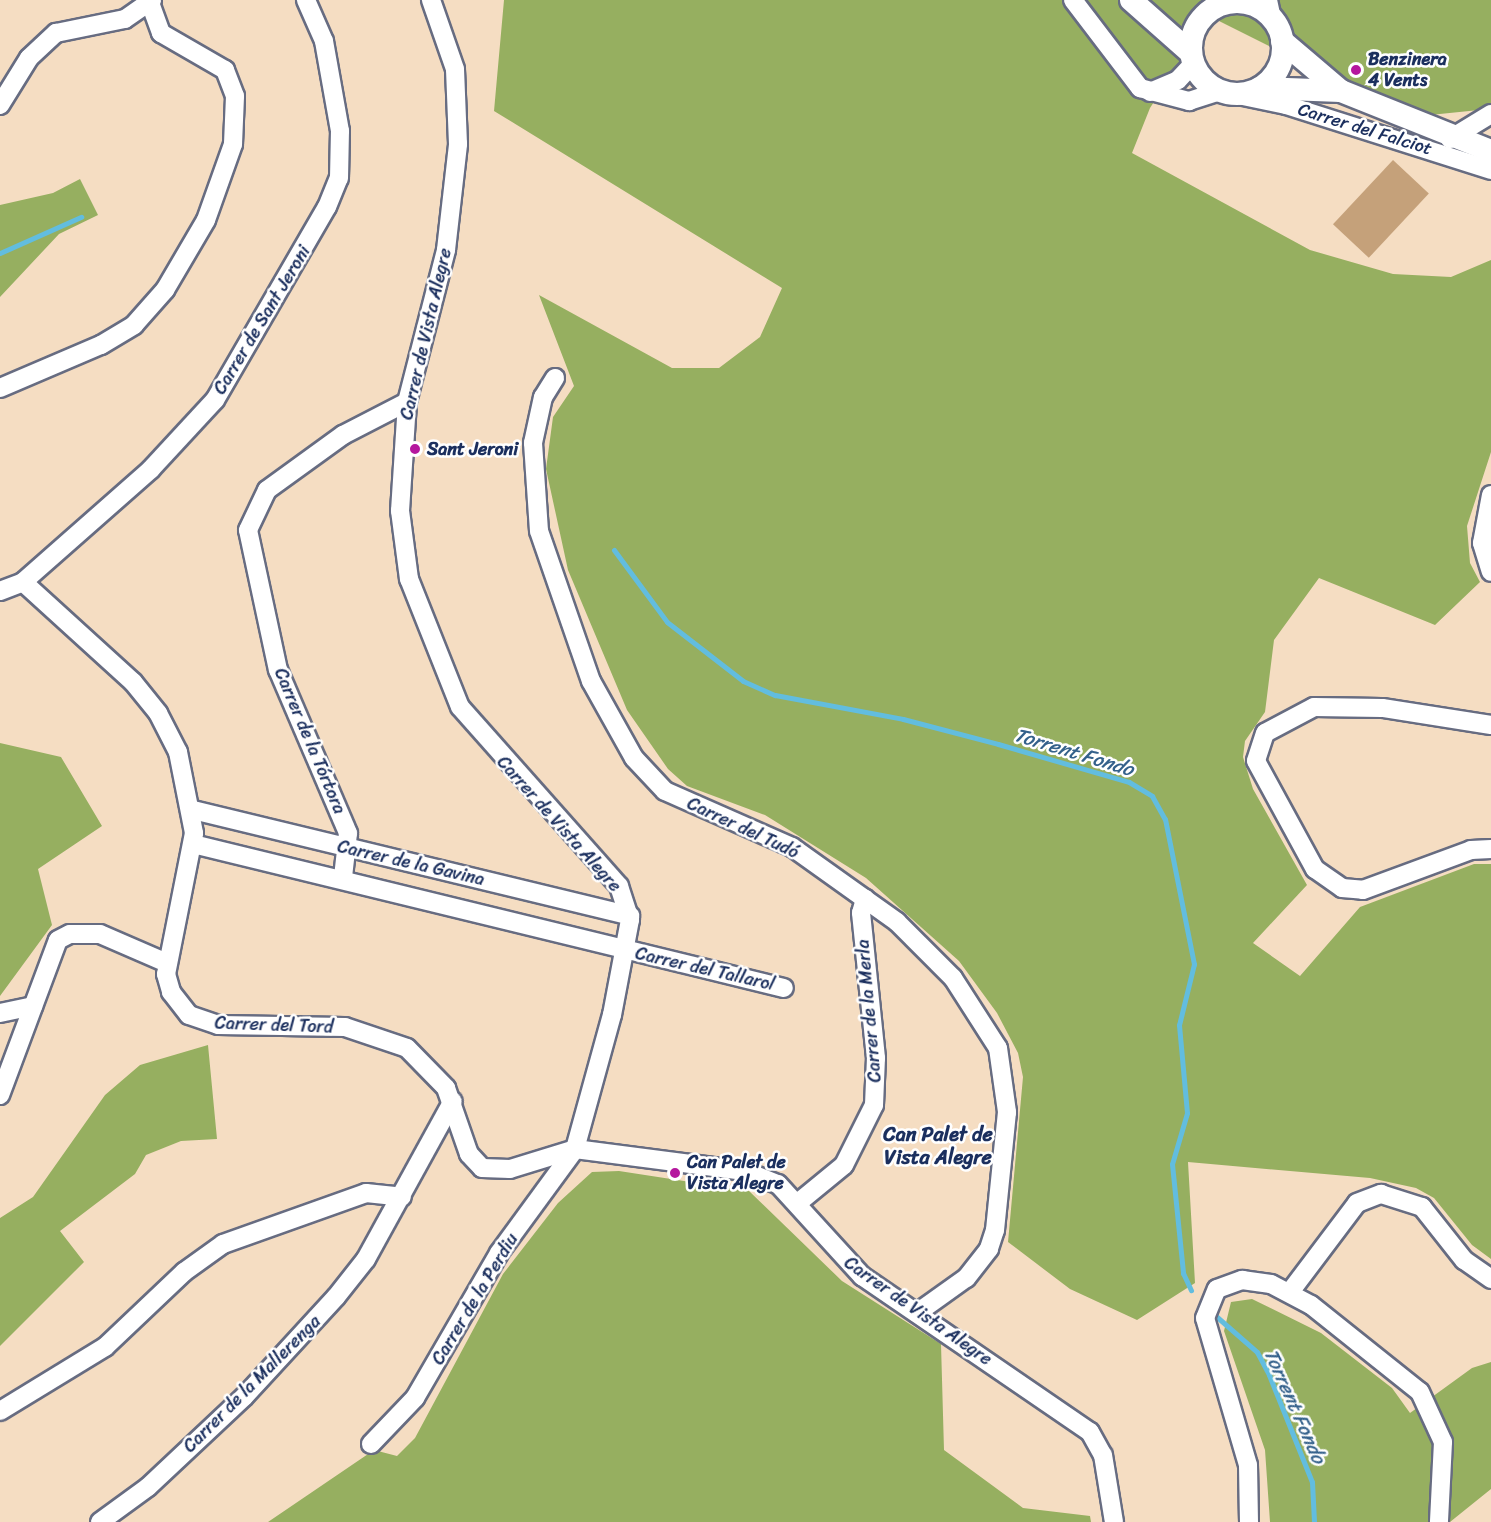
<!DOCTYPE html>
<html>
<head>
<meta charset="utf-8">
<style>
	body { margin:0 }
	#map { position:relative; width:1491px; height:1522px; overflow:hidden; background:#f5ddc2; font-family:Sriracha,sans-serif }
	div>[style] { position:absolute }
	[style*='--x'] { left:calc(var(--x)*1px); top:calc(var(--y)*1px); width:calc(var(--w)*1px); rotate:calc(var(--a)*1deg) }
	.forest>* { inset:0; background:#96af60 }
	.stream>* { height:5px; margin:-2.5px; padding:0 2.5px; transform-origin:2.5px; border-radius:2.5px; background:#62bddf }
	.building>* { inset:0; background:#c5a17a; transform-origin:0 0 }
	.roads { filter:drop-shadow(2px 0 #676c81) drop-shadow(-2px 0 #676c81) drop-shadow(0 2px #676c81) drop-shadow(0 -2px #676c81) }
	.minor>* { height:18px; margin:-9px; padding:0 9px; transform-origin:9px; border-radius:9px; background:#fff }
	.major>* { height:22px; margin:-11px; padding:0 11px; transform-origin:11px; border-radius:11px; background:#fff }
	.major>.ring { margin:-11px; padding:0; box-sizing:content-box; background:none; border:22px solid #fff; border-radius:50% }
	.dots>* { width:16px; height:16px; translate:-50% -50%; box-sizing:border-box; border:3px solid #fff; border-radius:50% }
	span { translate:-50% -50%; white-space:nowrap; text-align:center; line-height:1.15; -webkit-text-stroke:5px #fff; paint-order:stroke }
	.poi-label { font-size:18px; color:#1b2f5e; font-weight:700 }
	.left { translate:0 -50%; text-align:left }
	.street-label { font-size:18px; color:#1b2f5e }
	.water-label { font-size:20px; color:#34618b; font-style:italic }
	.neighbourhood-label { font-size:20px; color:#1b2f5e; font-weight:700 }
</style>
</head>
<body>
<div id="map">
	<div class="forest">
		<i style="clip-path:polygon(504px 0,1491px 0,1491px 103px,1479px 110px,1430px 115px,1351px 87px,1209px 16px,1150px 108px,1132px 153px,1310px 250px,1348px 261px,1393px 274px,1451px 277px,1491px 260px,1491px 452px,1467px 526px,1470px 563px,1480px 582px,1435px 625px,1319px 578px,1274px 640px,1265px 712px,1245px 741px,1243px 757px,1253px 789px,1307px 885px,1253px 943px,1300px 976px,1360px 907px,1474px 864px,1491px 864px,1491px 1259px,1472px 1245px,1434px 1198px,1416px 1188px,1370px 1178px,1188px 1162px,1195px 1283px,1137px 1320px,1070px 1289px,1008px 1242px,1023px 1077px,1018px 1053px,997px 1013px,959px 961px,866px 878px,765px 815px,687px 786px,668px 769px,627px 710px,568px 570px,546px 469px,553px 417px,574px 386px,539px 295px,672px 368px,719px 368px,760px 337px,782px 288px,494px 111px)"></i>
		<i style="clip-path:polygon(80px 179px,98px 215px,59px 234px,0 297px,0 205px,53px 193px)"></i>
		<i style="clip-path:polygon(0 743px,61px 757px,102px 826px,38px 869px,52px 925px,0 996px)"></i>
		<i style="clip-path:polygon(208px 1045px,217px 1139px,181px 1141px,146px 1155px,135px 1174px,60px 1231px,84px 1262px,0 1346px,0 1218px,33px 1197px,105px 1095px,140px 1065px)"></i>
		<i style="clip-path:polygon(619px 1171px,749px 1191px,842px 1281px,941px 1344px,944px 1450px,1023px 1508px,1090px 1516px,1091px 1522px,268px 1522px,374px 1450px,397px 1456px,415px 1438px,503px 1274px,558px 1203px,592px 1172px)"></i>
		<i style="clip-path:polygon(1252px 1299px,1321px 1333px,1392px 1388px,1410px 1413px,1472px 1368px,1491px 1362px,1491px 1489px,1450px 1522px,1270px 1522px,1265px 1450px,1224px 1331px,1231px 1302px)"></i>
	</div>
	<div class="stream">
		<i style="--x:0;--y:253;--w:89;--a:-24"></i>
		<i style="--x:614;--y:550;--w:89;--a:53.6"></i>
		<i style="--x:667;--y:622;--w:96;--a:37.8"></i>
		<i style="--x:743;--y:681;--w:35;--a:24"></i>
		<i style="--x:775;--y:695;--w:130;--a:10.6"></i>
		<i style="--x:903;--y:719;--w:98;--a:14.7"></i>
		<i style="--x:998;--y:744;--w:136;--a:16.2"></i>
		<i style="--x:1129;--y:782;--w:27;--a:31"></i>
		<i style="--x:1152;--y:796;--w:26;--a:61"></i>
		<i style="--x:1165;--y:819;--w:148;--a:78.7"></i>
		<i style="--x:1194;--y:964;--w:63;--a:103.8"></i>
		<i style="--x:1179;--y:1025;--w:88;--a:84.8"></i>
		<i style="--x:1187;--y:1113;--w:53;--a:106.4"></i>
		<i style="--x:1172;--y:1164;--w:110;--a:84.2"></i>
		<i style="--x:1183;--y:1273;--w:19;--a:65"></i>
		<i style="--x:1217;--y:1317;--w:53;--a:41.2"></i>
		<i style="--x:1257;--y:1352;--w:26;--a:62"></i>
		<i style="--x:1269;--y:1375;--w:115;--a:68.1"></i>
		<i style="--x:1312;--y:1482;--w:40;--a:87.1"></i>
	</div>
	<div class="building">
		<i style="left:1393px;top:160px;width:49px;height:88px;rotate:43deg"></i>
	</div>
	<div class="roads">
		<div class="minor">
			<i style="--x:1073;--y:0;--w:111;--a:52.7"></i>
			<i style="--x:1140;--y:88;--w:51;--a:14.9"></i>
			<i style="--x:1189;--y:101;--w:32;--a:-18"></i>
			<i style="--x:1268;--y:0;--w:19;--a:78"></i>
			<i style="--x:1230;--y:3;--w:4;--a:-56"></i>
			<i style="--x:1150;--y:92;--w:30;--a:-23"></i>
			<i style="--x:1178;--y:80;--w:22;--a:-47"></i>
			<i style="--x:1238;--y:95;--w:49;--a:11.8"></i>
			<i style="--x:1286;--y:105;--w:215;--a:17.6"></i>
			<i style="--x:0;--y:105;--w:55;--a:-58.3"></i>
			<i style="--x:29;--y:58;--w:37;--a:-43"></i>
			<i style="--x:56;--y:33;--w:70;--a:-11.5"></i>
			<i style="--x:125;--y:19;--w:33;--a:-35"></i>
			<i style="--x:1450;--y:139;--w:48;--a:-31.4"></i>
			<i style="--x:555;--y:378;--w:22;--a:122"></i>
			<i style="--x:543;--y:397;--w:47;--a:102.3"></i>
			<i style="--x:533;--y:443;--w:88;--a:86.1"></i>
			<i style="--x:539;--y:531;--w:159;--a:70.9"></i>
			<i style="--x:591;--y:681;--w:88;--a:60.8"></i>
			<i style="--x:634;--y:758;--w:45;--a:46.8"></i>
			<i style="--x:665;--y:791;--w:139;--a:23.8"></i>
			<i style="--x:792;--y:847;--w:129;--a:35.5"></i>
			<i style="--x:897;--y:922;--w:79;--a:45"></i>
			<i style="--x:953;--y:978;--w:83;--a:57.3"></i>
			<i style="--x:998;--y:1048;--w:65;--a:82"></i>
			<i style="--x:1007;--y:1112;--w:119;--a:95.8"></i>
			<i style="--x:995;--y:1230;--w:20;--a:108"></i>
			<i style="--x:989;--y:1249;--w:37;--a:128"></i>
			<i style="--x:966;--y:1278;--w:60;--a:144.5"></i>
			<i style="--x:0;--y:388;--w:110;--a:-23.1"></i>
			<i style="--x:101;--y:345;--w:39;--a:-31"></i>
			<i style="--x:134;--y:325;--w:47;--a:-48.5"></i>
			<i style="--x:165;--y:290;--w:81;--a:-59.6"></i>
			<i style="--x:206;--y:220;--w:81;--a:-70.4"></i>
			<i style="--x:233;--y:144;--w:48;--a:-87.6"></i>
			<i style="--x:235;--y:96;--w:28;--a:-111"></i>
			<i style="--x:225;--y:70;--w:74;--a:-150"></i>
			<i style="--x:161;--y:33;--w:35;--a:-110"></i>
			<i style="--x:1491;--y:495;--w:49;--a:100.6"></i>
			<i style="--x:1482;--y:543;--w:30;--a:73"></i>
			<i style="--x:23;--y:582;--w:149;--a:42.3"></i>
			<i style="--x:133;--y:682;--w:40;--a:51"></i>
			<i style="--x:158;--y:713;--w:44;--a:62.9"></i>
			<i style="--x:178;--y:752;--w:83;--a:78.8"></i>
			<i style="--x:194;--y:833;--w:144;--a:101.2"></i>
			<i style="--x:166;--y:974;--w:19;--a:74"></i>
			<i style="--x:171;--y:992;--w:29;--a:52"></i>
			<i style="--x:189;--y:1015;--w:31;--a:19"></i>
			<i style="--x:218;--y:1025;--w:127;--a:0.9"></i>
			<i style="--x:345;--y:1027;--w:65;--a:18.7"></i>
			<i style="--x:407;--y:1048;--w:56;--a:45.7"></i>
			<i style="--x:446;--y:1088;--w:70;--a:70.8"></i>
			<i style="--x:469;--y:1154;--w:19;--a:47"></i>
			<i style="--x:482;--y:1168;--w:28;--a:2"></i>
			<i style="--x:510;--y:1169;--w:68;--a:-17.1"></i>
			<i style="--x:575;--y:1149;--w:171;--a:7.4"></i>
			<i style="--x:745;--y:1171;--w:35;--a:22"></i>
			<i style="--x:778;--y:1184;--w:125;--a:47.6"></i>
			<i style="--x:862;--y:1276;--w:276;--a:34.4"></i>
			<i style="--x:1090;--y:1432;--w:26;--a:61"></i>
			<i style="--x:1103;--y:1455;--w:68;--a:80.7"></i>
			<i style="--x:0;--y:591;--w:25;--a:-21"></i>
			<i style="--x:23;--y:582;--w:171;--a:-41.4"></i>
			<i style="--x:151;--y:469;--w:94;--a:-47.2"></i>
			<i style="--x:215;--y:400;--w:223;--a:-59.9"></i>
			<i style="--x:327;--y:207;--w:31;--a:-68"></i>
			<i style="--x:339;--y:178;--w:47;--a:-88.8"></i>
			<i style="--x:340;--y:131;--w:91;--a:-100.1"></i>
			<i style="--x:324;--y:41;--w:45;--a:-113.7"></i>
			<i style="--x:1491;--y:725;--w:110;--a:-171.1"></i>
			<i style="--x:1382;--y:708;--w:68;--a:-179.2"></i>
			<i style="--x:1314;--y:707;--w:55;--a:152"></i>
			<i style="--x:1265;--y:733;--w:29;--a:108"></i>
			<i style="--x:1256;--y:761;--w:123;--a:61.4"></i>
			<i style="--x:1315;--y:869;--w:33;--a:35"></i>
			<i style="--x:1342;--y:888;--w:21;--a:5"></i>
			<i style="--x:1363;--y:890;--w:115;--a:-20.3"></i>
			<i style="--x:1471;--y:850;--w:20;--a:-3"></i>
			<i style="--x:193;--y:810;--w:450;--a:13.6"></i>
			<i style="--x:193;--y:844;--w:608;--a:13.69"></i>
			<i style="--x:343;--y:877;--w:44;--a:-83.5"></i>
			<i style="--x:348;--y:833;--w:177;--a:-113.2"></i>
			<i style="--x:278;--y:670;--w:143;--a:-102.1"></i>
			<i style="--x:248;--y:530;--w:44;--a:-64.6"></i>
			<i style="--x:267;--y:490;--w:94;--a:-35.9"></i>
			<i style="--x:343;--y:435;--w:72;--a:-27.3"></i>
			<i style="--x:0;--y:1013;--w:34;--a:-12"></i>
			<i style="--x:0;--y:1095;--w:165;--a:-69.5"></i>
			<i style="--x:58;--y:940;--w:13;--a:-27"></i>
			<i style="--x:70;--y:934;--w:30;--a:0"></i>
			<i style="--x:100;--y:934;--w:73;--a:23.4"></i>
			<i style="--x:799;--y:1202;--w:58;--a:-39.4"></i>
			<i style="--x:844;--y:1165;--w:67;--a:-63.4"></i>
			<i style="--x:874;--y:1105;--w:47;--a:-87.6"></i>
			<i style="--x:876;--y:1058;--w:146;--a:-95.9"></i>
			<i style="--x:861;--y:913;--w:15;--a:-74"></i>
			<i style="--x:1290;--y:1292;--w:111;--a:-53"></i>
			<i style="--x:1357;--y:1203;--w:26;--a:-21"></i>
			<i style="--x:1381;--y:1194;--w:43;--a:17.6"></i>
			<i style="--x:1422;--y:1207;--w:68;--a:51.6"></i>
			<i style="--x:1464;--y:1260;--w:33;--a:35"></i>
			<i style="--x:0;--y:1411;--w:123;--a:-31.4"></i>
			<i style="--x:105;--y:1347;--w:109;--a:-43.5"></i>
			<i style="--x:184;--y:1272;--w:48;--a:-35.7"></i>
			<i style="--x:223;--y:1244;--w:152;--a:-19.6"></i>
			<i style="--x:366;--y:1193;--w:36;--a:6"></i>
			<i style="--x:371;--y:1444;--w:64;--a:-46.3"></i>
			<i style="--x:415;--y:1398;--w:168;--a:-59.9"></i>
			<i style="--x:499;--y:1253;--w:129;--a:-53.8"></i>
			<i style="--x:575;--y:1149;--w:139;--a:-74.6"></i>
			<i style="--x:612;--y:1015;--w:97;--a:-79.3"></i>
			<i style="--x:630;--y:920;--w:36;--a:-108"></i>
			<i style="--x:619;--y:886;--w:239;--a:-131.6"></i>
			<i style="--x:460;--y:707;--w:138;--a:-111.7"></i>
			<i style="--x:409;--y:579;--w:69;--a:-97.5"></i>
			<i style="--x:400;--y:511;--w:109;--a:-86.3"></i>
			<i style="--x:407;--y:402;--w:157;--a:-75.6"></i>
			<i style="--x:446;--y:250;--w:107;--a:-83.5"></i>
			<i style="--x:458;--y:144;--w:75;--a:-92.3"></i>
			<i style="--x:455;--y:69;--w:73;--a:-109.2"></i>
			<i style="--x:100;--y:1522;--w:59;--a:-36.1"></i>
			<i style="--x:148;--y:1487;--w:132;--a:-43.2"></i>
			<i style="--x:244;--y:1397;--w:136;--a:-47.4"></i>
			<i style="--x:336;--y:1297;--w:48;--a:-51.7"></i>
			<i style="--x:366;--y:1259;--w:180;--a:-61.2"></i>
			<i style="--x:1249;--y:1522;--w:57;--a:-91"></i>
			<i style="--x:1248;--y:1465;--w:153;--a:-106.3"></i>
			<i style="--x:1205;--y:1318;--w:31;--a:-68"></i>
			<i style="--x:1217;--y:1289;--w:27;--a:-20"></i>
			<i style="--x:1242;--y:1280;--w:29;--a:8"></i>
			<i style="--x:1271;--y:1284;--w:45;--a:27.7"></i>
			<i style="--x:1311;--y:1305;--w:139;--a:38.6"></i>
			<i style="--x:1420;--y:1392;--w:55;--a:65.3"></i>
			<i style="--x:1443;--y:1442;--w:80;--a:92.9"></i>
		</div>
		<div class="major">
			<i style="--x:1131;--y:0;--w:80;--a:41.5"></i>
			<i class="ring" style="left:1191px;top:2px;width:70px;height:70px"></i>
			<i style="--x:1282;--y:41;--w:77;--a:40.3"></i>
			<i style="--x:1341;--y:91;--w:162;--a:21.8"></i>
			<i style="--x:1260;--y:88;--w:81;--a:2.1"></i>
		</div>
	</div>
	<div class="dots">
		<i style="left:1356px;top:70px;background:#b5179e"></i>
		<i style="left:415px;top:449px;background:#b5179e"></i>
		<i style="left:675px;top:1173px;background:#b5179e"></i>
	</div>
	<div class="poi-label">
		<span class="left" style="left:1368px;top:70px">Benzinera<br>4 Vents</span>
		<span class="left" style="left:427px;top:449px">Sant Jeroni</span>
		<span class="left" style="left:687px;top:1173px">Can Palet de<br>Vista Alegre</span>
	</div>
	<div class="street-label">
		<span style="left:1365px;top:129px;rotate:17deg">Carrer del Falciot</span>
		<span style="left:262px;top:320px;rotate:-59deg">Carrer de Sant Jeroni</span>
		<span style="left:426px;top:334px;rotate:-77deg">Carrer de Vista Alegre</span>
		<span style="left:310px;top:741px;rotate:67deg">Carrer de la Tórtora</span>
		<span style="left:559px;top:824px;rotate:48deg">Carrer de Vista Alegre</span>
		<span style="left:743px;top:828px;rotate:25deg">Carrer del Tudó</span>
		<span style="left:411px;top:863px;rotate:13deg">Carrer de la Gavina</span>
		<span style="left:705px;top:969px;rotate:13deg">Carrer del Tallarol</span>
		<span style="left:869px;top:1011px;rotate:-95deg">Carrer de la Merla</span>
		<span style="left:274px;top:1025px;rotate:2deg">Carrer del Tord</span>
		<span style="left:475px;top:1299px;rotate:-59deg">Carrer de la Perdiu</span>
		<span style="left:918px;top:1311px;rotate:35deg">Carrer de Vista Alegre</span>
		<span style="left:252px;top:1384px;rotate:-45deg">Carrer de la Mallerenga</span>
	</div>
	<div class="water-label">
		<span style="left:1074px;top:752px;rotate:17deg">Torrent Fondo</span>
		<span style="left:1295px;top:1406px;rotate:66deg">Torrent Fondo</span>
	</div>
	<div class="neighbourhood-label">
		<span style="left:938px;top:1146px">Can Palet de<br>Vista Alegre</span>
	</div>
</div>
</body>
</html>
